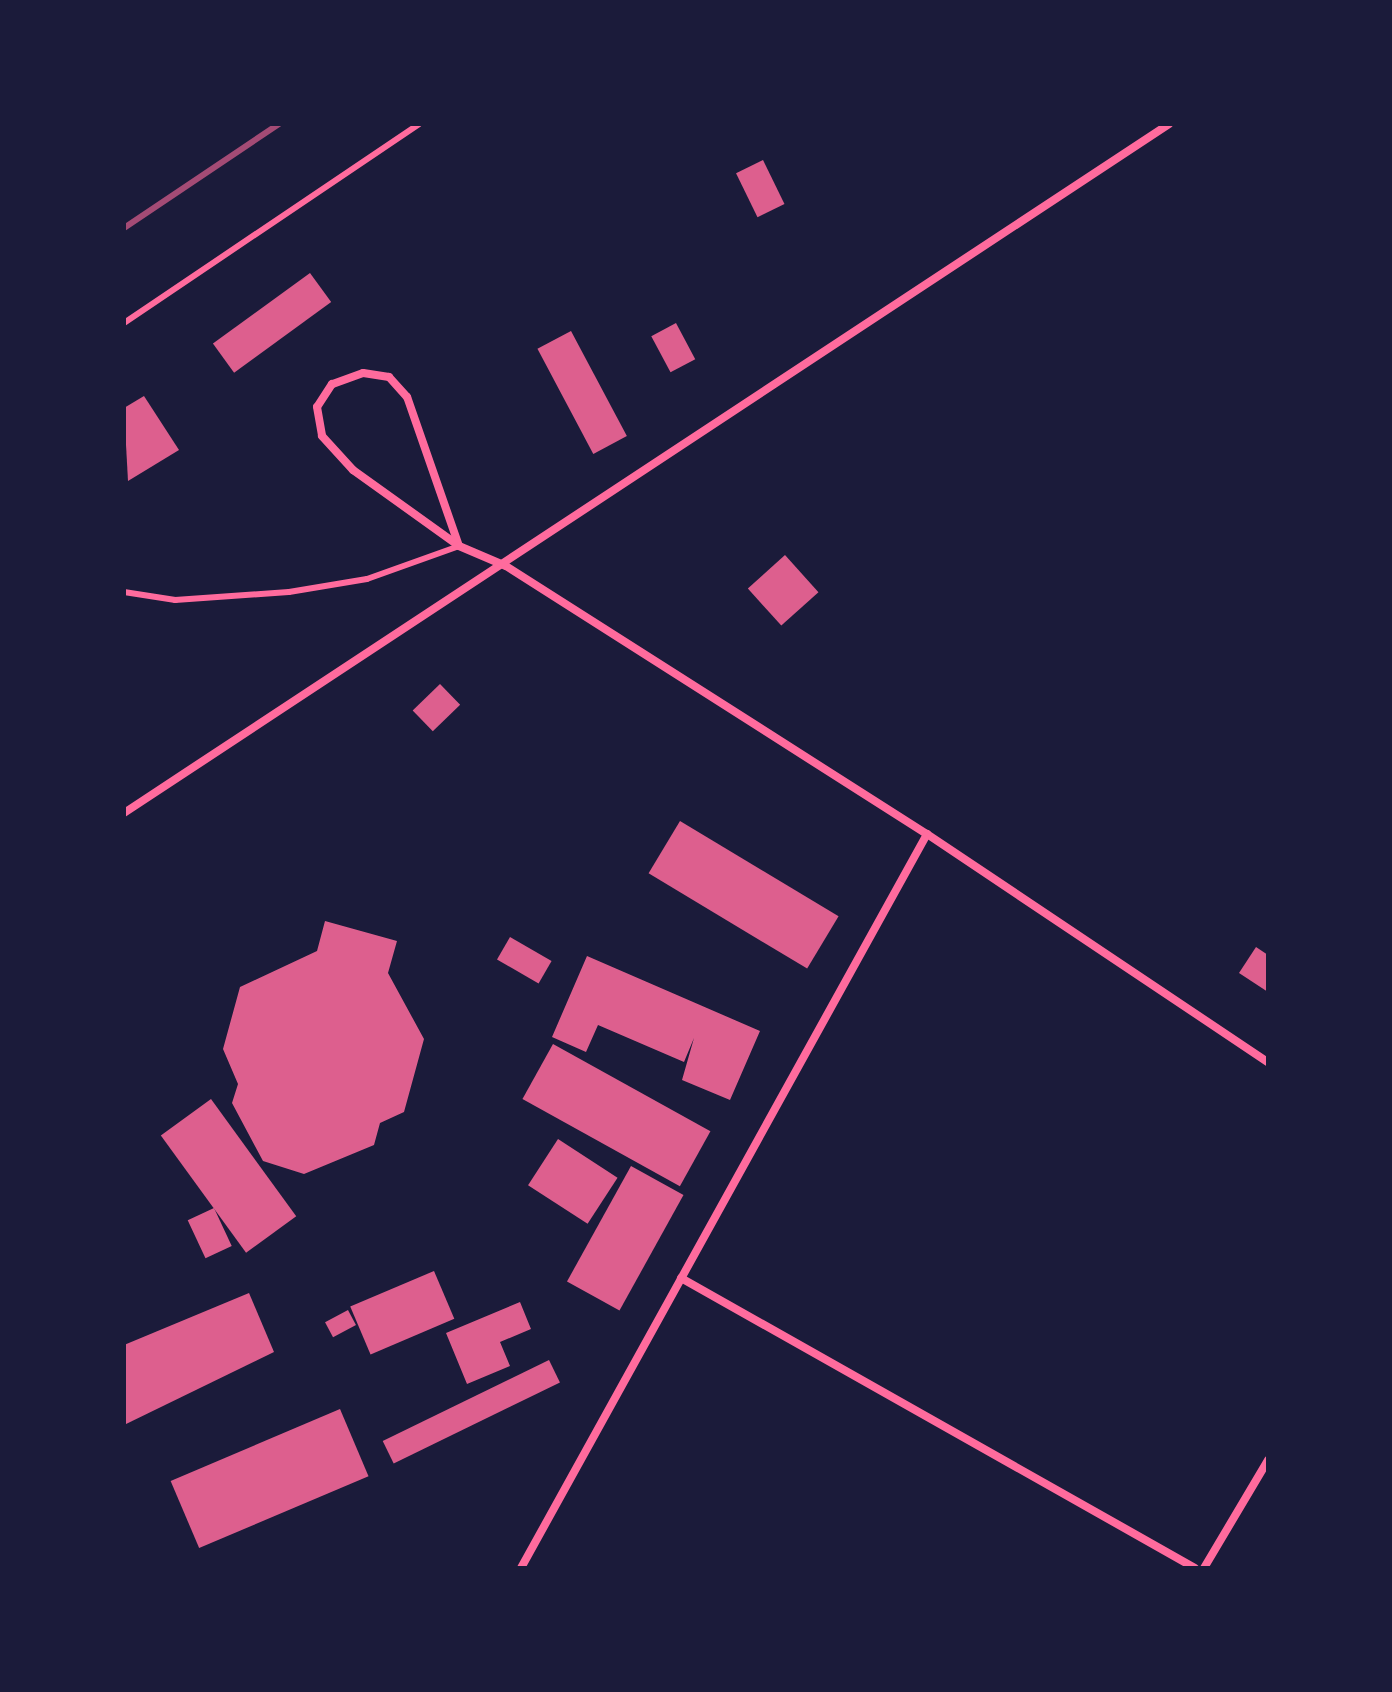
<!DOCTYPE html>
<html>
<head>
<meta charset="utf-8">
<style>
	body { margin:0 }
	#map { position:relative; width:1392px; height:1692px; overflow:hidden; background:#1b1b3a; font-family:Signika,sans-serif }
	div>[style] { position:absolute }
	[style*='--x'] { left:calc(var(--x)*1px); top:calc(var(--y)*1px); width:calc(var(--w)*1px); rotate:calc(var(--a)*1deg) }
	.building>* { inset:0; background:#dd5f8e; transform-origin:0 0 }
	.service>* { height:6px; margin:-3px; padding:0 3px; transform-origin:3px; border-radius:3px; background:#ff6b9d }
	.minor>* { height:8px; margin:-4px; padding:0 4px; transform-origin:4px; border-radius:4px; background:#ff6b9d }
	.rail>* { height:6px; margin:-3px; padding:0 3px; transform-origin:3px; border-radius:3px; background:#a44b75 }
	span { translate:-50% -50%; white-space:nowrap; text-align:center; line-height:1.15; -webkit-text-stroke:7px #1b1b3a; paint-order:stroke }
	.frame { position:absolute; inset:0; border:126px solid #1b1b3a; pointer-events:none }
</style>
</head>
<body>
<div id="map">
	<div class="building">
		<i style="left:763px;top:160px;width:49px;height:30px;rotate:64deg"></i>
		<i style="left:310px;top:273px;width:36px;height:120px;rotate:54deg"></i>
		<i style="left:676px;top:323px;width:41px;height:28px;rotate:62deg"></i>
		<i style="left:571px;top:331px;width:119px;height:38px;rotate:62deg"></i>
		<i style="clip-path:polygon(144px 396px,179px 450px,128px 481px,124px 408px)"></i>
		<i style="left:785px;top:555px;width:50px;height:50px;rotate:48deg"></i>
		<i style="left:440px;top:684px;width:29px;height:38px;rotate:46deg"></i>
		<i style="left:680px;top:821px;width:185px;height:61px;rotate:31deg"></i>
		<i style="clip-path:polygon(325px 921px,397px 941px,388px 973px,424px 1039px,404px 1112px,380px 1123px,374px 1145px,304px 1174px,263px 1161px,232px 1103px,238px 1084px,223px 1049px,240px 987px,317px 951px)"></i>
		<i style="left:510px;top:937px;width:48px;height:26px;rotate:30deg"></i>
		<i style="clip-path:polygon(1256px 947px,1268px 955px,1268px 992px,1239px 973px)"></i>
		<i style="clip-path:polygon(587px 956px,760px 1031px,730px 1100px,682px 1080px,694px 1038px,684px 1062px,598px 1025px,586px 1052px,552px 1037px)"></i>
		<i style="left:553px;top:1044px;width:180px;height:63px;rotate:29deg"></i>
		<i style="left:211px;top:1099px;width:145px;height:62px;rotate:54deg"></i>
		<i style="left:558px;top:1139px;width:71px;height:55px;rotate:33deg"></i>
		<i style="left:631px;top:1166px;width:60px;height:132px;rotate:29deg"></i>
		<i style="left:214px;top:1208px;width:42px;height:29px;rotate:65deg"></i>
		<i style="left:434px;top:1271px;width:52px;height:91px;rotate:67deg"></i>
		<i style="clip-path:polygon(249px 1293px,274px 1352px,124px 1425px,124px 1345px)"></i>
		<i style="clip-path:polygon(520px 1302px,531px 1329px,500px 1342px,510px 1366px,467px 1384px,446px 1333px)"></i>
		<i style="left:348px;top:1310px;width:17px;height:26px;rotate:62deg"></i>
		<i style="left:549px;top:1360px;width:25px;height:185px;rotate:64deg"></i>
		<i style="left:340px;top:1409px;width:73px;height:184px;rotate:67deg"></i>
	</div>
	<div class="service">
		<i style="--x:124;--y:323;--w:356;--a:-34"></i>
		<i style="--x:124;--y:592;--w:52;--a:8.9"></i>
		<i style="--x:175;--y:600;--w:114;--a:-4"></i>
		<i style="--x:289;--y:592;--w:79;--a:-9.5"></i>
		<i style="--x:367;--y:579;--w:98;--a:-19.7"></i>
	</div>
	<div class="minor">
		<i style="--x:459;--y:546;--w:158;--a:-109.2"></i>
		<i style="--x:407;--y:397;--w:27;--a:-132"></i>
		<i style="--x:389;--y:377;--w:26;--a:-171"></i>
		<i style="--x:363;--y:373;--w:33;--a:160"></i>
		<i style="--x:332;--y:384;--w:27;--a:123"></i>
		<i style="--x:317;--y:407;--w:29;--a:80"></i>
		<i style="--x:322;--y:436;--w:46;--a:47.6"></i>
		<i style="--x:353;--y:470;--w:130;--a:35.6"></i>
		<i style="--x:459;--y:546;--w:51;--a:23.1"></i>
		<i style="--x:506;--y:566;--w:499;--a:32.5"></i>
		<i style="--x:927;--y:834;--w:410;--a:33.8"></i>
		<i style="--x:124;--y:813;--w:1252;--a:-33.4"></i>
		<i style="--x:681;--y:1278;--w:590;--a:29.43"></i>
		<i style="--x:521;--y:1568;--w:839;--a:-61.05"></i>
		<i style="--x:1204;--y:1568;--w:126;--a:-59.3"></i>
	</div>
	<div class="rail">
		<i style="--x:124;--y:228;--w:187;--a:-33.9"></i>
	</div>
	<div class="frame"></div>
</div>
</body>
</html>
